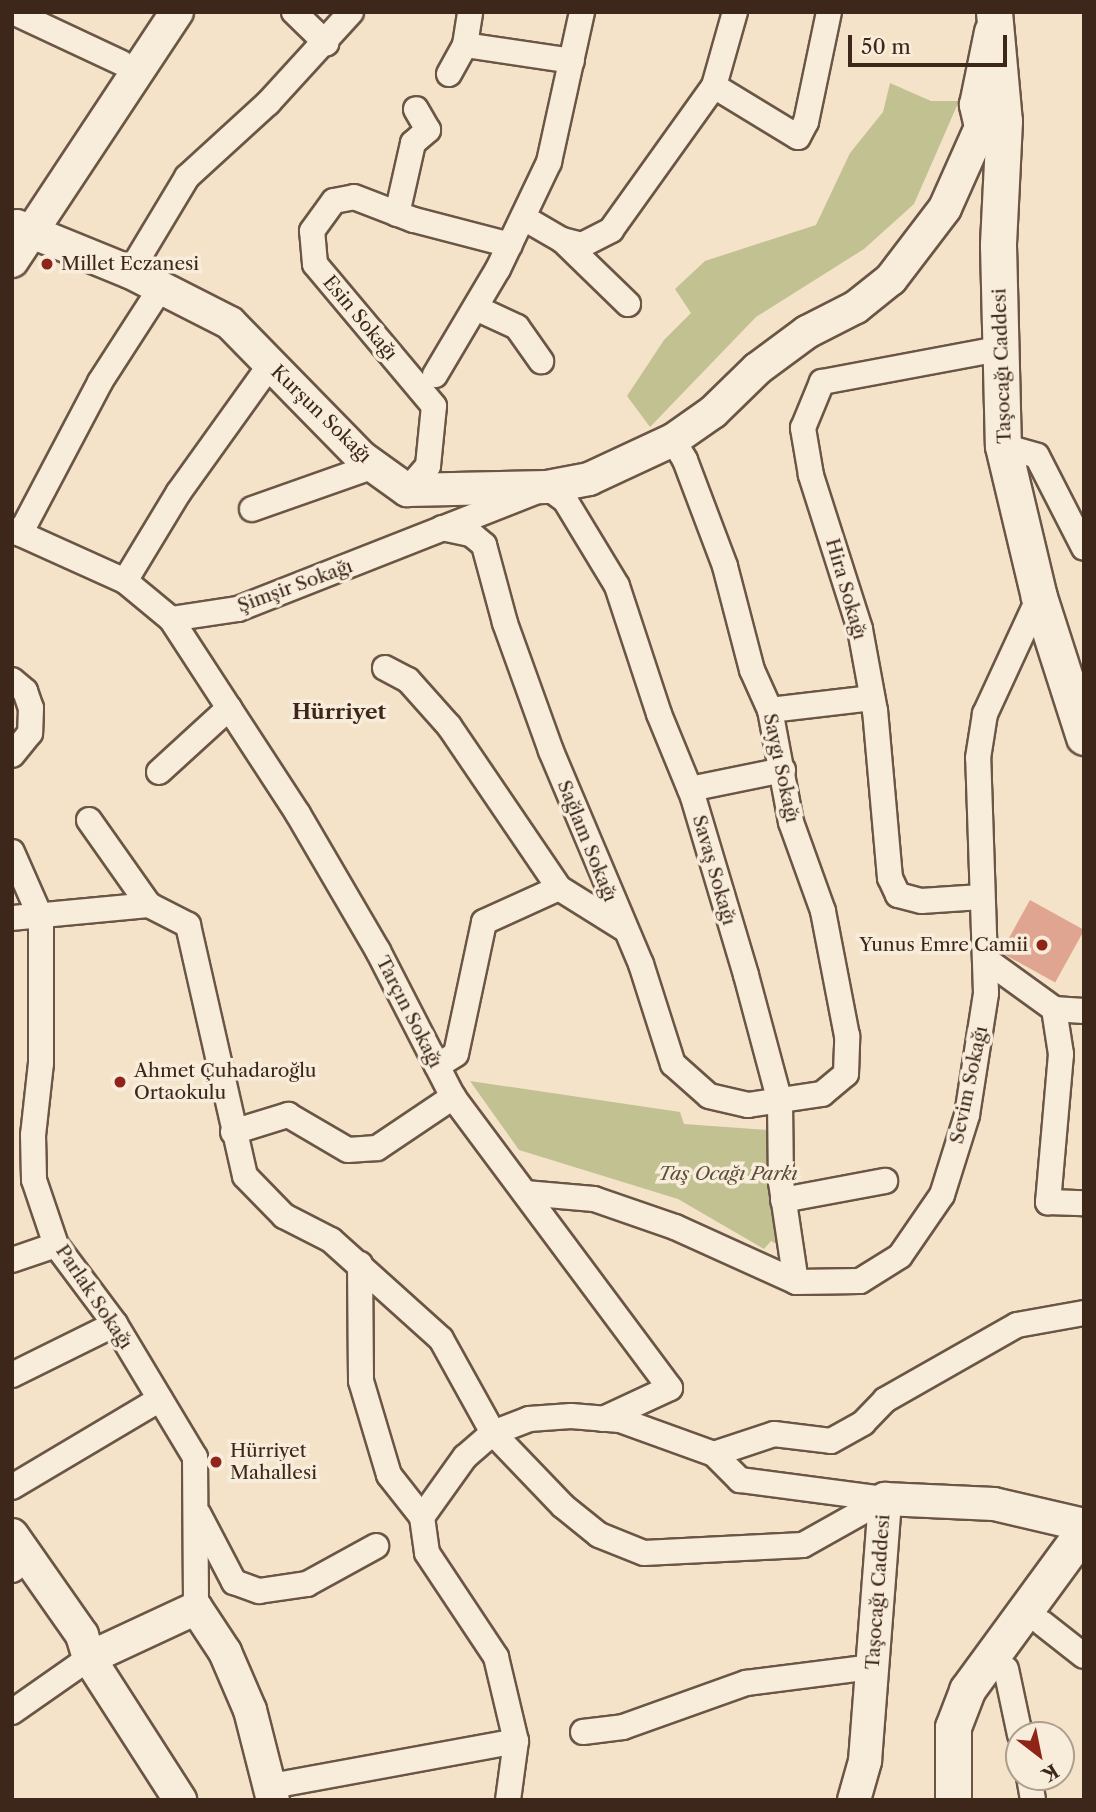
<!DOCTYPE html>
<html>
<head>
<meta charset="utf-8">
<style>
	body { margin:0 }
	#map { position:relative; width:1096px; height:1812px; overflow:hidden; background:#f4e3c8; font-family:"Libre Caslon Text",serif }
	div>[style] { position:absolute }
	[style*='--x'] { left:calc(var(--x)*1px); top:calc(var(--y)*1px); width:calc(var(--w)*1px); rotate:calc(var(--a)*1deg) }
	.green>* { inset:0; background:#c2c192 }
	.building>* { inset:0; background:#e0a591; transform-origin:0 0 }
	.roads { filter:drop-shadow(2px 0 #6b5646) drop-shadow(-2px 0 #6b5646) drop-shadow(0 2px #6b5646) drop-shadow(0 -2px #6b5646) }
	.minor>* { height:24px; margin:-12px; padding:0 12px; transform-origin:12px; border-radius:12px; background:#f8eddb }
	.tertiary>* { height:32px; margin:-16px; padding:0 16px; transform-origin:16px; border-radius:16px; background:#f8eddb }
	.secondary>* { height:35px; margin:-17.5px; padding:0 17.5px; transform-origin:17.5px; border-radius:17.5px; background:#f8eddb }
	.dots>* { width:19px; height:19px; translate:-50% -50%; box-sizing:border-box; border:4px solid #f8eddb; border-radius:50% }
	span { translate:-50% -50%; white-space:nowrap; text-align:center; line-height:1.15; -webkit-text-stroke:7px #f8eddb; paint-order:stroke }
	.poi-label { font-size:19px; color:#3d271b }
	.left { translate:0 -50%; text-align:left }
	.right { translate:-100% -50%; text-align:right }
	.street-label { font-size:19px; color:#3d271b }
	.park-label { font-size:19px; color:#5e4e39; font-style:italic }
	.neighbourhood-label { font-size:21px; color:#3d271b; font-weight:700 }
	.frame { position:absolute; inset:0; border:14px solid #3d271b; pointer-events:none }
	.north { position:absolute; left:1005px; top:1721px; width:70px; height:70px; box-sizing:border-box; background:#f8eddb; border:2px solid #ad9e8e; border-radius:50%; rotate:148deg; font-size:19px; font-weight:700; line-height:28px; text-align:center; color:#3d271b }
	.north::after { content:''; display:block; margin:auto; width:24px; height:32px; background:#8f2418; clip-path:polygon(50% 0,100% 100%,50% 72%,0 100%) }
	.scale { position:absolute; left:848px; top:35px; width:159px; height:32px; box-sizing:border-box; border:4px solid #3d271b; border-top:0; padding-left:9px; font-size:21px; line-height:24px; white-space:nowrap; color:#3d271b; -webkit-text-stroke:5px #f8eddb; paint-order:stroke }
</style>
</head>
<body>
<div id="map">
	<div class="green">
		<i style="clip-path:polygon(890px 83px,931px 101px,959px 101px,914px 204px,864px 249px,756px 317px,650px 427px,627px 396px,664px 340px,691px 313px,675px 289px,705px 261px,816px 225px,850px 153px,883px 112px)"></i>
		<i style="clip-path:polygon(470px 1081px,680px 1112px,684px 1124px,769px 1130px,786px 1249px,771px 1241px,764px 1249px,678px 1199px,519px 1150px)"></i>
	</div>
	<div class="building">
		<i style="left:1030px;top:900px;width:62px;height:60px;rotate:29deg"></i>
	</div>
	<div class="roads">
		<div class="minor">
			<i style="--x:13;--y:12;--w:120;--a:25.1"></i>
			<i style="--x:294;--y:12;--w:45;--a:44.1"></i>
			<i style="--x:465;--y:45;--w:33;--a:-81"></i>
			<i style="--x:449;--y:74;--w:33;--a:-61"></i>
			<i style="--x:465;--y:45;--w:108;--a:8.5"></i>
			<i style="--x:714;--y:86;--w:98;--a:31.3"></i>
			<i style="--x:798;--y:137;--w:17;--a:-62"></i>
			<i style="--x:806;--y:122;--w:112;--a:-78.2"></i>
			<i style="--x:397;--y:214;--w:73;--a:-77.3"></i>
			<i style="--x:413;--y:143;--w:20;--a:-41"></i>
			<i style="--x:428;--y:130;--w:24;--a:-120"></i>
			<i style="--x:524;--y:218;--w:44;--a:30.1"></i>
			<i style="--x:562;--y:240;--w:21;--a:14"></i>
			<i style="--x:582;--y:245;--w:33;--a:-27"></i>
			<i style="--x:611;--y:230;--w:177;--a:-54.4"></i>
			<i style="--x:714;--y:86;--w:77;--a:-74.2"></i>
			<i style="--x:562;--y:240;--w:92;--a:44.1"></i>
			<i style="--x:130;--y:272;--w:111;--a:-59"></i>
			<i style="--x:187;--y:177;--w:110;--a:-42.4"></i>
			<i style="--x:268;--y:103;--w:123;--a:-47.6"></i>
			<i style="--x:476;--y:308;--w:45;--a:24.9"></i>
			<i style="--x:517;--y:327;--w:42;--a:54.8"></i>
			<i style="--x:435;--y:375;--w:123;--a:-59.3"></i>
			<i style="--x:498;--y:269;--w:119;--a:-64.5"></i>
			<i style="--x:549;--y:162;--w:154;--a:-77.6"></i>
			<i style="--x:1003;--y:446;--w:35;--a:16"></i>
			<i style="--x:1037;--y:456;--w:103;--a:62.9"></i>
			<i style="--x:407;--y:490;--w:32;--a:-49"></i>
			<i style="--x:428;--y:466;--w:60;--a:-84.3"></i>
			<i style="--x:434;--y:406;--w:185;--a:-130"></i>
			<i style="--x:315;--y:264;--w:33;--a:-95"></i>
			<i style="--x:312;--y:231;--w:37;--a:-54"></i>
			<i style="--x:334;--y:201;--w:20;--a:-11"></i>
			<i style="--x:354;--y:197;--w:64;--a:21"></i>
			<i style="--x:414;--y:220;--w:99;--a:14.6"></i>
			<i style="--x:252;--y:509;--w:129;--a:-19.4"></i>
			<i style="--x:442;--y:528;--w:30;--a:12"></i>
			<i style="--x:471;--y:534;--w:17;--a:40"></i>
			<i style="--x:484;--y:545;--w:81;--a:74.9"></i>
			<i style="--x:505;--y:623;--w:136;--a:70.2"></i>
			<i style="--x:551;--y:751;--w:231;--a:67.1"></i>
			<i style="--x:641;--y:964;--w:105;--a:72.3"></i>
			<i style="--x:673;--y:1064;--w:48;--a:41.6"></i>
			<i style="--x:709;--y:1096;--w:40;--a:13"></i>
			<i style="--x:748;--y:1105;--w:75;--a:-8.5"></i>
			<i style="--x:822;--y:1094;--w:31;--a:-40"></i>
			<i style="--x:846;--y:1074;--w:38;--a:-88"></i>
			<i style="--x:847;--y:1036;--w:127;--a:-100.9"></i>
			<i style="--x:823;--y:911;--w:95;--a:-109.8"></i>
			<i style="--x:791;--y:822;--w:114;--a:-100.6"></i>
			<i style="--x:770;--y:710;--w:44;--a:-114.2"></i>
			<i style="--x:752;--y:670;--w:107;--a:-104.6"></i>
			<i style="--x:725;--y:566;--w:113;--a:-110.7"></i>
			<i style="--x:685;--y:460;--w:23;--a:-121"></i>
			<i style="--x:12;--y:530;--w:124;--a:24.3"></i>
			<i style="--x:125;--y:581;--w:60;--a:39.6"></i>
			<i style="--x:171;--y:619;--w:233;--a:56.9"></i>
			<i style="--x:298;--y:814;--w:159;--a:59.7"></i>
			<i style="--x:378;--y:951;--w:164;--a:62.8"></i>
			<i style="--x:453;--y:1097;--w:363;--a:53.3"></i>
			<i style="--x:670;--y:1388;--w:74;--a:155.2"></i>
			<i style="--x:20;--y:534;--w:172;--a:-62.2"></i>
			<i style="--x:100;--y:382;--w:111;--a:-57.2"></i>
			<i style="--x:125;--y:581;--w:104;--a:-58.8"></i>
			<i style="--x:179;--y:492;--w:156;--a:-54.4"></i>
			<i style="--x:171;--y:619;--w:68;--a:-8.5"></i>
			<i style="--x:238;--y:609;--w:332;--a:-21.5"></i>
			<i style="--x:547;--y:487;--w:22;--a:36"></i>
			<i style="--x:565;--y:500;--w:100;--a:58.8"></i>
			<i style="--x:617;--y:586;--w:135;--a:71.8"></i>
			<i style="--x:659;--y:714;--w:90;--a:67.7"></i>
			<i style="--x:693;--y:797;--w:186;--a:73.4"></i>
			<i style="--x:746;--y:975;--w:131;--a:75"></i>
			<i style="--x:780;--y:1102;--w:80;--a:89.3"></i>
			<i style="--x:781;--y:1182;--w:101;--a:81.5"></i>
			<i style="--x:385;--y:668;--w:26;--a:28"></i>
			<i style="--x:408;--y:680;--w:62;--a:48.3"></i>
			<i style="--x:449;--y:726;--w:196;--a:55.8"></i>
			<i style="--x:12;--y:680;--w:17;--a:40"></i>
			<i style="--x:25;--y:691;--w:18;--a:71"></i>
			<i style="--x:31;--y:708;--w:25;--a:92"></i>
			<i style="--x:30;--y:733;--w:28;--a:129"></i>
			<i style="--x:770;--y:710;--w:103;--a:-6.7"></i>
			<i style="--x:159;--y:772;--w:95;--a:-42.4"></i>
			<i style="--x:690;--y:789;--w:95;--a:-11.5"></i>
			<i style="--x:89;--y:820;--w:104;--a:54.8"></i>
			<i style="--x:149;--y:905;--w:44;--a:27.1"></i>
			<i style="--x:188;--y:925;--w:257;--a:77.2"></i>
			<i style="--x:245;--y:1176;--w:56;--a:45.7"></i>
			<i style="--x:284;--y:1216;--w:53;--a:27.1"></i>
			<i style="--x:331;--y:1240;--w:148;--a:42"></i>
			<i style="--x:441;--y:1339;--w:107;--a:61"></i>
			<i style="--x:493;--y:1433;--w:101;--a:46.2"></i>
			<i style="--x:563;--y:1506;--w:46;--a:38.9"></i>
			<i style="--x:599;--y:1535;--w:48;--a:21.8"></i>
			<i style="--x:644;--y:1553;--w:159;--a:-2.9"></i>
			<i style="--x:803;--y:1545;--w:94;--a:-29.3"></i>
			<i style="--x:12;--y:852;--w:72;--a:66.3"></i>
			<i style="--x:41;--y:918;--w:145;--a:90"></i>
			<i style="--x:41;--y:1063;--w:72;--a:96.3"></i>
			<i style="--x:33;--y:1135;--w:45;--a:88.7"></i>
			<i style="--x:34;--y:1180;--w:69;--a:71.3"></i>
			<i style="--x:56;--y:1245;--w:99;--a:53.2"></i>
			<i style="--x:115;--y:1324;--w:155;--a:59"></i>
			<i style="--x:195;--y:1457;--w:151;--a:89.6"></i>
			<i style="--x:981;--y:897;--w:60;--a:176.2"></i>
			<i style="--x:921;--y:901;--w:24;--a:-165"></i>
			<i style="--x:898;--y:895;--w:19;--a:-115"></i>
			<i style="--x:890;--y:878;--w:168;--a:-95.1"></i>
			<i style="--x:875;--y:711;--w:83;--a:-100.4"></i>
			<i style="--x:860;--y:629;--w:162;--a:-107.7"></i>
			<i style="--x:811;--y:475;--w:48;--a:-99.7"></i>
			<i style="--x:803;--y:428;--w:50;--a:-67.6"></i>
			<i style="--x:822;--y:382;--w:179;--a:-10.6"></i>
			<i style="--x:12;--y:918;--w:138;--a:-5.4"></i>
			<i style="--x:985;--y:959;--w:85;--a:35.9"></i>
			<i style="--x:1054;--y:1009;--w:46;--a:81.2"></i>
			<i style="--x:1061;--y:1054;--w:149;--a:95"></i>
			<i style="--x:1048;--y:1202;--w:36;--a:2"></i>
			<i style="--x:1054;--y:1009;--w:30;--a:4"></i>
			<i style="--x:437;--y:1066;--w:22;--a:-32"></i>
			<i style="--x:456;--y:1054;--w:135;--a:-78"></i>
			<i style="--x:484;--y:922;--w:82;--a:-24.4"></i>
			<i style="--x:559;--y:888;--w:75;--a:32"></i>
			<i style="--x:233;--y:1132;--w:58;--a:-17.2"></i>
			<i style="--x:288;--y:1115;--w:69;--a:30.3"></i>
			<i style="--x:348;--y:1150;--w:29;--a:-4"></i>
			<i style="--x:377;--y:1148;--w:92;--a:-33.9"></i>
			<i style="--x:525;--y:1193;--w:69;--a:5"></i>
			<i style="--x:594;--y:1199;--w:86;--a:19.1"></i>
			<i style="--x:675;--y:1227;--w:133;--a:24.4"></i>
			<i style="--x:796;--y:1282;--w:64;--a:-0.9"></i>
			<i style="--x:860;--y:1281;--w:47;--a:-32"></i>
			<i style="--x:900;--y:1256;--w:74;--a:-55.5"></i>
			<i style="--x:942;--y:1195;--w:84;--a:-72.6"></i>
			<i style="--x:967;--y:1115;--w:123;--a:-81.1"></i>
			<i style="--x:986;--y:993;--w:235;--a:-91.9"></i>
			<i style="--x:978;--y:758;--w:45;--a:-81"></i>
			<i style="--x:985;--y:714;--w:129;--a:-65.2"></i>
			<i style="--x:783;--y:1200;--w:104;--a:-10.6"></i>
			<i style="--x:12;--y:1260;--w:46;--a:-18.8"></i>
			<i style="--x:360;--y:1264;--w:117;--a:89.5"></i>
			<i style="--x:361;--y:1381;--w:98;--a:73.4"></i>
			<i style="--x:389;--y:1475;--w:53;--a:51.8"></i>
			<i style="--x:422;--y:1517;--w:36;--a:82"></i>
			<i style="--x:427;--y:1553;--w:125;--a:56.4"></i>
			<i style="--x:496;--y:1657;--w:86;--a:76.6"></i>
			<i style="--x:516;--y:1741;--w:60;--a:97.7"></i>
			<i style="--x:12;--y:1375;--w:115;--a:-26.3"></i>
			<i style="--x:714;--y:1454;--w:63;--a:-18.4"></i>
			<i style="--x:774;--y:1434;--w:57;--a:7"></i>
			<i style="--x:831;--y:1441;--w:37;--a:-29"></i>
			<i style="--x:863;--y:1423;--w:32;--a:-46"></i>
			<i style="--x:885;--y:1400;--w:152;--a:-29.6"></i>
			<i style="--x:1017;--y:1325;--w:68;--a:-10.2"></i>
			<i style="--x:12;--y:1487;--w:172;--a:-30.7"></i>
			<i style="--x:199;--y:1515;--w:76;--a:62.4"></i>
			<i style="--x:234;--y:1582;--w:27;--a:20"></i>
			<i style="--x:259;--y:1591;--w:49;--a:-8.3"></i>
			<i style="--x:307;--y:1584;--w:79;--a:-28.8"></i>
			<i style="--x:422;--y:1517;--w:74;--a:-54.4"></i>
			<i style="--x:465;--y:1457;--w:37;--a:-41"></i>
			<i style="--x:493;--y:1433;--w:39;--a:-21"></i>
			<i style="--x:529;--y:1419;--w:42;--a:-4.1"></i>
			<i style="--x:571;--y:1416;--w:49;--a:4.7"></i>
			<i style="--x:620;--y:1420;--w:100;--a:19.9"></i>
			<i style="--x:714;--y:1454;--w:37;--a:45"></i>
			<i style="--x:740;--y:1480;--w:146;--a:7.5"></i>
			<i style="--x:12;--y:1570;--w:2;--a:-27"></i>
			<i style="--x:1042;--y:1623;--w:53;--a:38.2"></i>
			<i style="--x:1006;--y:1669;--w:67;--a:78"></i>
			<i style="--x:12;--y:1712;--w:94;--a:-35"></i>
			<i style="--x:583;--y:1732;--w:40;--a:-7.1"></i>
			<i style="--x:623;--y:1727;--w:131;--a:-19.7"></i>
			<i style="--x:746;--y:1683;--w:128;--a:-7.2"></i>
			<i style="--x:1029;--y:1777;--w:23;--a:80"></i>
			<i style="--x:272;--y:1786;--w:248;--a:-10.4"></i>
		</div>
		<div class="tertiary">
			<i style="--x:17;--y:226;--w:122;--a:22.2"></i>
			<i style="--x:130;--y:272;--w:112;--a:27"></i>
			<i style="--x:230;--y:323;--w:187;--a:45.6"></i>
			<i style="--x:361;--y:457;--w:57;--a:35.7"></i>
			<i style="--x:407;--y:490;--w:140;--a:-1.2"></i>
			<i style="--x:547;--y:487;--w:43;--a:-10.8"></i>
			<i style="--x:589;--y:479;--w:93;--a:-24.9"></i>
			<i style="--x:673;--y:440;--w:49;--a:-35"></i>
			<i style="--x:713;--y:412;--w:62;--a:-44.3"></i>
			<i style="--x:757;--y:369;--w:62;--a:-36.5"></i>
			<i style="--x:807;--y:332;--w:55;--a:-27"></i>
			<i style="--x:856;--y:307;--w:45;--a:-38.7"></i>
			<i style="--x:891;--y:279;--w:89;--a:-52.7"></i>
			<i style="--x:945;--y:208;--w:89;--a:-66"></i>
			<i style="--x:981;--y:127;--w:23;--a:-103"></i>
			<i style="--x:976;--y:105;--w:75;--a:-78.4"></i>
			<i style="--x:12;--y:261;--w:299;--a:-56.5"></i>
			<i style="--x:12;--y:1535;--w:122;--a:55"></i>
			<i style="--x:82;--y:1635;--w:24;--a:73"></i>
			<i style="--x:89;--y:1658;--w:169;--a:57.3"></i>
			<i style="--x:89;--y:1658;--w:118;--a:-25"></i>
			<i style="--x:196;--y:1608;--w:53;--a:56.6"></i>
			<i style="--x:225;--y:1652;--w:63;--a:66.7"></i>
			<i style="--x:250;--y:1710;--w:93;--a:75.7"></i>
			<i style="--x:854;--y:1800;--w:41;--a:-74.2"></i>
			<i style="--x:865;--y:1761;--w:263;--a:-85.6"></i>
			<i style="--x:885;--y:1499;--w:109;--a:2.6"></i>
			<i style="--x:994;--y:1504;--w:92;--a:13.1"></i>
		</div>
		<div class="secondary">
			<i style="--x:994;--y:12;--w:109;--a:84.8"></i>
			<i style="--x:1004;--y:121;--w:124;--a:92.8"></i>
			<i style="--x:998;--y:245;--w:201;--a:88.6"></i>
			<i style="--x:1003;--y:446;--w:155;--a:76.6"></i>
			<i style="--x:1039;--y:597;--w:147;--a:72.2"></i>
			<i style="--x:953;--y:1800;--w:73;--a:-90"></i>
			<i style="--x:953;--y:1727;--w:40;--a:-69"></i>
			<i style="--x:967;--y:1690;--w:198;--a:-53.8"></i>
		</div>
	</div>
	<div class="dots">
		<i style="left:47px;top:264px;background:#8f2418"></i>
		<i style="left:1042px;top:945px;background:#8f2418"></i>
		<i style="left:120px;top:1082px;background:#8f2418"></i>
		<i style="left:216px;top:1462px;background:#8f2418"></i>
	</div>
	<div class="poi-label">
		<span class="left" style="left:61px;top:264px">Millet Eczanesi</span>
		<span class="right" style="left:1028px;top:945px">Yunus Emre Camii</span>
		<span class="left" style="left:134px;top:1082px">Ahmet Çuhadaroğlu<br>Ortaokulu</span>
		<span class="left" style="left:230px;top:1462px">Hürriyet<br>Mahallesi</span>
	</div>
	<div class="street-label">
		<span style="left:360px;top:318px;rotate:50deg">Esin Sokağı</span>
		<span style="left:1002px;top:366px;rotate:-92deg">Taşocağı Caddesi</span>
		<span style="left:321px;top:414px;rotate:44deg">Kurşun Sokağı</span>
		<span style="left:295px;top:586px;rotate:-20deg">Şimşir Sokağı</span>
		<span style="left:846px;top:589px;rotate:74deg">Hira Sokağı</span>
		<span style="left:781px;top:768px;rotate:78deg">Saygı Sokağı</span>
		<span style="left:587px;top:841px;rotate:68deg">Sağlam Sokağı</span>
		<span style="left:714px;top:870px;rotate:74deg">Savaş Sokağı</span>
		<span style="left:409px;top:1012px;rotate:63deg">Tarçın Sokağı</span>
		<span style="left:969px;top:1085px;rotate:-78deg">Sevim Sokağı</span>
		<span style="left:94px;top:1297px;rotate:56deg">Parlak Sokağı</span>
		<span style="left:878px;top:1592px;rotate:-86deg">Taşocağı Caddesi</span>
	</div>
	<div class="park-label">
		<span style="left:728px;top:1174px">Taş Ocağı Parkı</span>
	</div>
	<div class="neighbourhood-label">
		<span style="left:339px;top:712px">Hürriyet</span>
	</div>
	<div class="frame"></div>
	<div class="north">K</div>
	<div class="scale">50 m</div>
</div>
</body>
</html>
